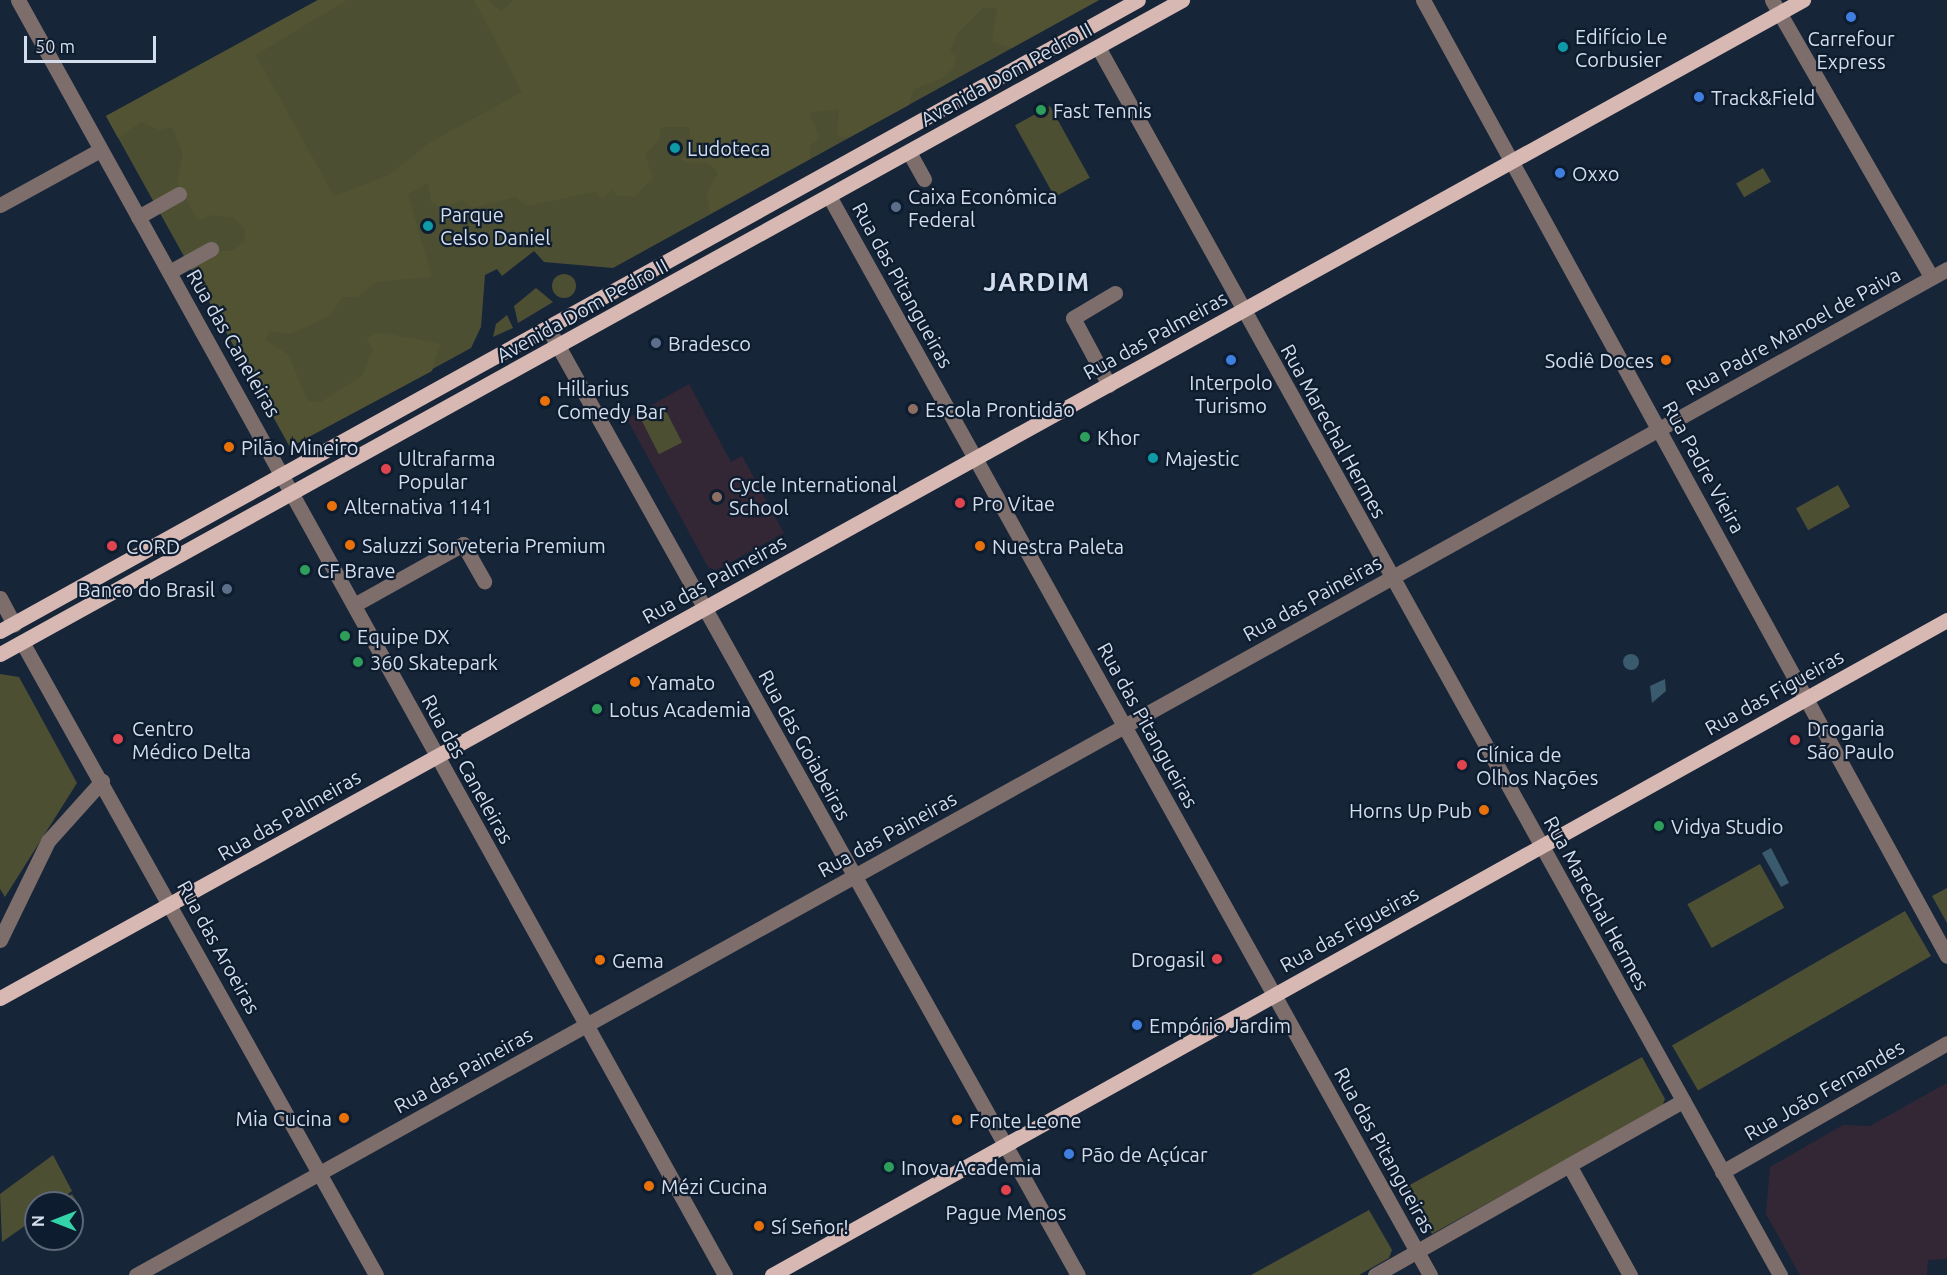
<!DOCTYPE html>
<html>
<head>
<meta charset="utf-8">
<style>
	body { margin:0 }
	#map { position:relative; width:1947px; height:1275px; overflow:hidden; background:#172539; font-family:Ubuntu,sans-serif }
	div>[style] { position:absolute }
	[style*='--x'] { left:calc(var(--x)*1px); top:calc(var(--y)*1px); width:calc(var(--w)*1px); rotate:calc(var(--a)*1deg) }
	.education>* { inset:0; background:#342735 }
	.green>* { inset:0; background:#4d4f33; transform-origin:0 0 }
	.round { border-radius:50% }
	.forest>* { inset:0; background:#515333 }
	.water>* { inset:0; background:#3a5a6d }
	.minor>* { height:15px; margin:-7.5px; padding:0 7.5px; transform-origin:7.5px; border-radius:7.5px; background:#7d6e6b }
	.major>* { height:15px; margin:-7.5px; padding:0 7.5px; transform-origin:7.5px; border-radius:7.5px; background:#d7b8b3 }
	.dots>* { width:16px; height:16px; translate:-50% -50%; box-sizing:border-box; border:3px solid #0e1c2f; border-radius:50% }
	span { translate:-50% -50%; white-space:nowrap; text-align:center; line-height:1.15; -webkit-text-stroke:4.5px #0e1c2f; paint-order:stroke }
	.poi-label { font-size:20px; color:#d4ddeb }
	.left { translate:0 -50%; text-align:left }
	.right { translate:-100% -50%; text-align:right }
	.street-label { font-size:20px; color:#d4ddeb }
	.district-label { font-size:26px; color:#d4ddeb; font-weight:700; letter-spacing:1.5px }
	.north { position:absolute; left:24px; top:1191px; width:60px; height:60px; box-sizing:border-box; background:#0e1c2f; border:2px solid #5d697a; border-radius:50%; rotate:270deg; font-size:16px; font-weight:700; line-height:24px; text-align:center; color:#d4ddeb }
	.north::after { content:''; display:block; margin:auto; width:21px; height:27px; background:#32d4a8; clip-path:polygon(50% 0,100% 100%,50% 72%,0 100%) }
	.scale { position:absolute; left:24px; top:36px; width:132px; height:27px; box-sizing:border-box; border:3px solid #d4ddeb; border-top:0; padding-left:8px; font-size:18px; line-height:21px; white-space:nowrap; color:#d4ddeb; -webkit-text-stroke:4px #0e1c2f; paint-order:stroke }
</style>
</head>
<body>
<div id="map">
	<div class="education">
		<i style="clip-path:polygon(689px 384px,731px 462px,742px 456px,784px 533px,716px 570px,708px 567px,627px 419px)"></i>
		<i style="clip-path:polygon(1947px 1083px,1947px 1259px,1928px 1260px,1927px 1275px,1800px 1275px,1766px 1214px,1770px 1167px,1843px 1125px,1870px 1126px)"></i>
	</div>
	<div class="green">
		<i style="clip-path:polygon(318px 0,1099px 0,613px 268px,544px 262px,534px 251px,502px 276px,497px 269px,485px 275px,481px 327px,471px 348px,290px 447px,106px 116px)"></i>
		<i style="left:1050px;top:106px;width:82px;height:40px;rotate:61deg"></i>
		<i style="left:1763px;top:168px;width:16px;height:31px;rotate:60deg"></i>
		<i class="round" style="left:552px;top:274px;width:24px;height:24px"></i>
		<i style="clip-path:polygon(536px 288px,553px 302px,518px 323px,514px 306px)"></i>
		<i style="clip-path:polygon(507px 315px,513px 328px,493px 337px,496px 324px)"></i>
		<i style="left:663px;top:405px;width:42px;height:26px;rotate:63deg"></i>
		<i style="left:1838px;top:485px;width:25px;height:48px;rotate:61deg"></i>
		<i style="clip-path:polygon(0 674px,19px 677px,77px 783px,5px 897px,0 889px)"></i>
		<i style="left:1760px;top:864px;width:50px;height:83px;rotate:61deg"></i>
		<i style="clip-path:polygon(1947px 888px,1947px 923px,1932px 896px)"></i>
		<i style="left:1905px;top:911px;width:52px;height:269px;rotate:60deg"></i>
		<i style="clip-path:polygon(1642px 1057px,1665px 1099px,1662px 1107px,1432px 1234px,1406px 1187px)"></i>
		<i style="clip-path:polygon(53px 1155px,72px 1191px,56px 1203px,36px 1203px,36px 1218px,2px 1242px,0 1194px)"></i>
		<i style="clip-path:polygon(72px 1194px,81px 1208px,72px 1214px,72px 1203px,59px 1203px)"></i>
		<i style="clip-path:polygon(1369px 1210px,1392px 1250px,1389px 1258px,1359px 1275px,1251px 1275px)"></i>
	</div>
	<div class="forest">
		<i style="clip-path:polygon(318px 0,347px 0,256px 55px,334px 196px,389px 175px,429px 143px,522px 92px,474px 0,488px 0,501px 11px,514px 0,1099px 0,1012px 48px,992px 42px,997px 8px,983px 8px,957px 34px,950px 52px,957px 57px,953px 68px,943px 78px,914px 89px,909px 105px,848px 138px,837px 136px,839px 109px,809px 113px,820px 138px,810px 146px,810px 159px,711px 213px,706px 194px,718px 173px,709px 163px,683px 162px,681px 157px,690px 156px,690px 127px,661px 127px,660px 139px,645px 155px,653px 178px,634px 197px,617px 196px,612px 190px,602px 199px,595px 192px,527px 206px,515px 197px,472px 208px,462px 200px,442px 209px,431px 202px,428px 183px,408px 194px,432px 277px,376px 282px,357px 297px,342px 297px,331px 315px,291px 334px,269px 331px,266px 341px,288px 354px,308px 401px,321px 402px,363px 375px,373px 349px,366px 338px,380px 332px,440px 344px,432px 371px,290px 447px,190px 267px,216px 251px,231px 251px,245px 241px,244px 228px,234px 218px,214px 215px,198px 220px,177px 184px,183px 154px,172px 127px,159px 130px,141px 122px,118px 138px,106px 116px)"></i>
	</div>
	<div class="water">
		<i class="round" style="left:1623px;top:654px;width:16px;height:16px"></i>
		<i style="clip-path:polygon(1665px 679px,1666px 691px,1652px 703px,1650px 686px)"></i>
		<i style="clip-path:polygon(1771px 848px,1789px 883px,1781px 887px,1762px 853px)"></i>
	</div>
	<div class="minor">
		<i style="--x:18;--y:0;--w:1458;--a:60.99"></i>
		<i style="--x:1423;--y:0;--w:1090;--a:61.27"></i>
		<i style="--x:1772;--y:0;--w:319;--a:60.1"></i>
		<i style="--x:1098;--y:47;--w:1405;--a:60.95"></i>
		<i style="--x:909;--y:152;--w:31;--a:61"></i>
		<i style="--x:829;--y:196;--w:1235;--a:60.88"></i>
		<i style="--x:0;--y:205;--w:114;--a:-28.8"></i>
		<i style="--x:138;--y:217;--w:47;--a:-29.3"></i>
		<i style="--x:169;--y:272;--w:48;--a:-28.7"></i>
		<i style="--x:548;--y:328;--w:1085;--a:60.77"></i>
		<i style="--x:1109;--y:385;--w:76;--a:-118.2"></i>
		<i style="--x:1073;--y:318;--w:49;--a:-30.8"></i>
		<i style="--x:0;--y:598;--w:30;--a:62"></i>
		<i style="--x:354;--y:605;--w:125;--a:-29.2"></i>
		<i style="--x:463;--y:544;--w:43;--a:60.4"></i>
		<i style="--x:22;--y:642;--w:725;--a:60.78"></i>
		<i style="--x:0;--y:940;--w:110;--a:-64.1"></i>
		<i style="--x:48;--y:841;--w:81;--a:-48"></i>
		<i style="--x:1569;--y:1165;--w:126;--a:61"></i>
		<i style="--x:1722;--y:1172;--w:259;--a:-29.8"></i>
		<i style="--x:136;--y:1275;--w:2072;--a:-29.05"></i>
		<i style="--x:1375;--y:1275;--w:354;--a:-29.5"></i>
	</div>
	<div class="major">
		<i style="--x:0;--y:631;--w:1301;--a:-29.01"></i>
		<i style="--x:0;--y:654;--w:1351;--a:-28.96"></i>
		<i style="--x:0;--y:998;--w:2061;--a:-28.97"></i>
		<i style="--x:772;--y:1275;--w:1345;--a:-29.14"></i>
	</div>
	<div class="dots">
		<i style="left:1851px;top:17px;background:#3f7fe0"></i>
		<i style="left:1563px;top:47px;background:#0f9aa8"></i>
		<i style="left:1699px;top:97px;background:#3f7fe0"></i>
		<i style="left:1041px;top:110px;background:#2e9e5b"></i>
		<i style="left:675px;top:148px;background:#0f9aa8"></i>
		<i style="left:1560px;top:173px;background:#3f7fe0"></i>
		<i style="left:896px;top:207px;background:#5c6f8a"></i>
		<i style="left:428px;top:226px;background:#0f9aa8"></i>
		<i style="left:656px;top:343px;background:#5c6f8a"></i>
		<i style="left:1231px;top:360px;background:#3f7fe0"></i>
		<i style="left:1666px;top:360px;background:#e8710a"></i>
		<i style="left:545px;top:401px;background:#e8710a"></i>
		<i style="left:913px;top:409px;background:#8d6e63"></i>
		<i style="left:1085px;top:437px;background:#2e9e5b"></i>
		<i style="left:229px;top:447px;background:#e8710a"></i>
		<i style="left:1153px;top:458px;background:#0f9aa8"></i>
		<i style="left:386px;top:469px;background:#e0444e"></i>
		<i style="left:717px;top:497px;background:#8d6e63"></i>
		<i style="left:960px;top:503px;background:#e0444e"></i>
		<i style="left:332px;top:506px;background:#e8710a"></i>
		<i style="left:350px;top:545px;background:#e8710a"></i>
		<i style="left:112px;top:546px;background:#e0444e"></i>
		<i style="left:980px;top:546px;background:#e8710a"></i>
		<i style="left:305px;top:570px;background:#2e9e5b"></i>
		<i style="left:227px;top:589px;background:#5c6f8a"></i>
		<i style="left:345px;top:636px;background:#2e9e5b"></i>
		<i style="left:358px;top:662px;background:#2e9e5b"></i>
		<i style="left:635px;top:682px;background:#e8710a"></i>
		<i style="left:597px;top:709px;background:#2e9e5b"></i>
		<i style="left:118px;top:739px;background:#e0444e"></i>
		<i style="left:1795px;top:740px;background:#e0444e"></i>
		<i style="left:1462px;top:765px;background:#e0444e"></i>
		<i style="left:1484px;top:810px;background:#e8710a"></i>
		<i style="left:1659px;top:826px;background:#2e9e5b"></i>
		<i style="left:1217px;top:959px;background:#e0444e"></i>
		<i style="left:600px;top:960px;background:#e8710a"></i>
		<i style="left:1137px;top:1025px;background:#3f7fe0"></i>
		<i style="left:344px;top:1118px;background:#e8710a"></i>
		<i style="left:957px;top:1120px;background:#e8710a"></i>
		<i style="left:1069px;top:1154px;background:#3f7fe0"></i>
		<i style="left:889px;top:1167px;background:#2e9e5b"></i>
		<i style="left:649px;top:1186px;background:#e8710a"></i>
		<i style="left:1006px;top:1190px;background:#e0444e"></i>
		<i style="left:759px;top:1226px;background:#e8710a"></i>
	</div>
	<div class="poi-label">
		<span class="left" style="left:1575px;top:48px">Edifício Le<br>Corbusier</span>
		<span style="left:1851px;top:50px">Carrefour<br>Express</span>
		<span class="left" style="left:1711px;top:97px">Track&amp;Field</span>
		<span class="left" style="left:1053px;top:110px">Fast Tennis</span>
		<span class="left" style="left:687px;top:148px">Ludoteca</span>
		<span class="left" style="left:1572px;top:173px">Oxxo</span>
		<span class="left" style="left:908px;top:208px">Caixa Econômica<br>Federal</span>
		<span class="left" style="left:440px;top:226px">Parque<br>Celso Daniel</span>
		<span class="left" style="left:668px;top:343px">Bradesco</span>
		<span class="right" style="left:1654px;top:360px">Sodiê Doces</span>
		<span style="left:1231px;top:394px">Interpolo<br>Turismo</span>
		<span class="left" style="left:557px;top:400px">Hillarius<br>Comedy Bar</span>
		<span class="left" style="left:925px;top:409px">Escola Prontidão</span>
		<span class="left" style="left:1097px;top:437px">Khor</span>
		<span class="left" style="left:241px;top:447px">Pilão Mineiro</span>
		<span class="left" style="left:398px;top:470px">Ultrafarma<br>Popular</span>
		<span class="left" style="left:1165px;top:458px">Majestic</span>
		<span class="left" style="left:729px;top:496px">Cycle International<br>School</span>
		<span class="left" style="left:972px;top:503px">Pro Vitae</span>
		<span class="left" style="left:344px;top:506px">Alternativa 1141</span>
		<span class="left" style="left:362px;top:545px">Saluzzi Sorveteria Premium</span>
		<span class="left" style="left:126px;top:546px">CORD</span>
		<span class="left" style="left:992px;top:546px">Nuestra Paleta</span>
		<span class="left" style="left:317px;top:570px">CF Brave</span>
		<span class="right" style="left:215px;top:589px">Banco do Brasil</span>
		<span class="left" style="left:357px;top:636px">Equipe DX</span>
		<span class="left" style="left:370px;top:662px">360 Skatepark</span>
		<span class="left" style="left:647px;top:682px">Yamato</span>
		<span class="left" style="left:609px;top:709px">Lotus Academia</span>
		<span class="left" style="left:132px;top:740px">Centro<br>Médico Delta</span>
		<span class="left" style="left:1807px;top:740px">Drogaria<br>São Paulo</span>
		<span class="left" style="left:1476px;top:766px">Clínica de<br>Olhos Nações</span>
		<span class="right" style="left:1472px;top:810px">Horns Up Pub</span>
		<span class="left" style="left:1671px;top:826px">Vidya Studio</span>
		<span class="right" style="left:1205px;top:959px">Drogasil</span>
		<span class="left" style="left:612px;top:960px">Gema</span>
		<span class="left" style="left:1149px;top:1025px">Empório Jardim</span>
		<span class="right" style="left:332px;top:1118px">Mia Cucina</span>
		<span class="left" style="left:969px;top:1120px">Fonte Leone</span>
		<span class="left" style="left:1081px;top:1154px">Pão de Açúcar</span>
		<span class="left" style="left:901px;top:1167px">Inova Academia</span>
		<span class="left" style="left:661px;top:1186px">Mézi Cucina</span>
		<span style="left:1006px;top:1212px">Pague Menos</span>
		<span class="left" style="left:771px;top:1226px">Sí Señor!</span>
	</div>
	<div class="street-label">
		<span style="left:1006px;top:74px;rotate:-29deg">Avenida Dom Pedro II</span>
		<span style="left:903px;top:285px;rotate:61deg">Rua das Pitangueiras</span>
		<span style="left:582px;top:310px;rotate:-29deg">Avenida Dom Pedro II</span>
		<span style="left:1793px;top:331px;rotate:-29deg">Rua Padre Manoel de Paiva</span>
		<span style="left:1155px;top:335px;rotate:-29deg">Rua das Palmeiras</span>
		<span style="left:234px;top:343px;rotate:60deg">Rua das Caneleiras</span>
		<span style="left:1334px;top:431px;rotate:61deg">Rua Marechal Hermes</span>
		<span style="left:1704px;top:467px;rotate:61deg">Rua Padre Vieira</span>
		<span style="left:714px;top:579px;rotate:-29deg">Rua das Palmeiras</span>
		<span style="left:1312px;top:598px;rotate:-29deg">Rua das Paineiras</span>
		<span style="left:1774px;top:692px;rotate:-29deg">Rua das Figueiras</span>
		<span style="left:1148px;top:725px;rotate:61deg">Rua das Pitangueiras</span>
		<span style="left:805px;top:745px;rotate:61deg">Rua das Goiabeiras</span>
		<span style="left:468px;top:769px;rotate:61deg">Rua das Caneleiras</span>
		<span style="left:289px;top:815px;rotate:-30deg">Rua das Palmeiras</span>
		<span style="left:887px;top:834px;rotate:-29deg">Rua das Paineiras</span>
		<span style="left:1597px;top:903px;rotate:61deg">Rua Marechal Hermes</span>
		<span style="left:1349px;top:929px;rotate:-29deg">Rua das Figueiras</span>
		<span style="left:219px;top:947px;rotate:61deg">Rua das Aroeiras</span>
		<span style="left:463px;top:1070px;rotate:-29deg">Rua das Paineiras</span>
		<span style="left:1824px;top:1090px;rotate:-30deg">Rua João Fernandes</span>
		<span style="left:1385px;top:1150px;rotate:61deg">Rua das Pitangueiras</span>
	</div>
	<div class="district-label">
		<span style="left:1037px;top:282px">JARDIM</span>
	</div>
	<div class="north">N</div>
	<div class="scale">50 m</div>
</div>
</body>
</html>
